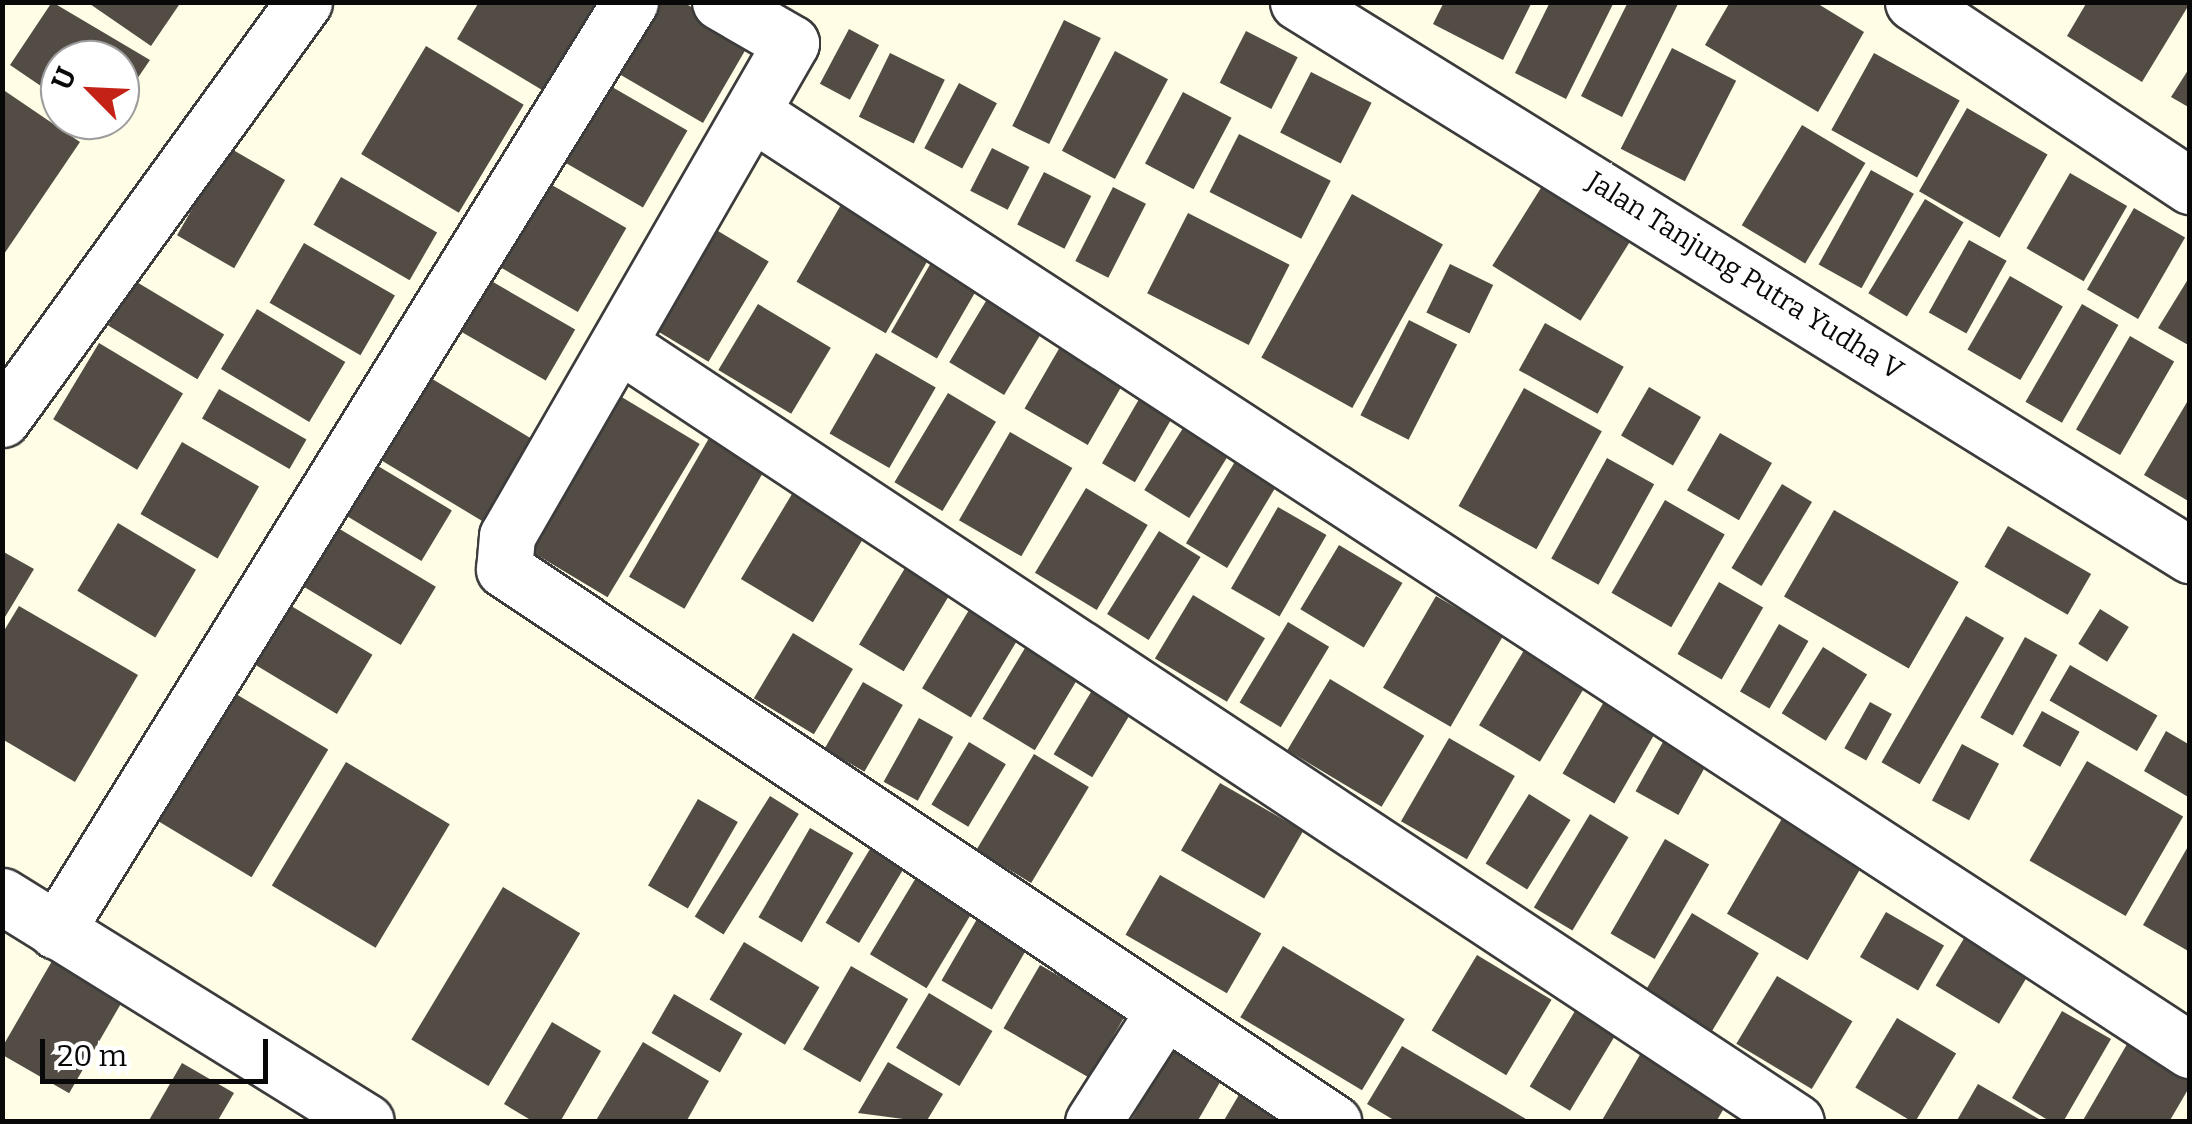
<!DOCTYPE html>
<html>
<head>
<meta charset="utf-8">
<style>
	body { margin:0 }
	#map { position:relative; width:2192px; height:1124px; overflow:hidden; background:#fffde6; font-family:Bitter,serif }
	div>[style] { position:absolute }
	[style*='--x'] { left:calc(var(--x)*1px); top:calc(var(--y)*1px); width:calc(var(--w)*1px); rotate:calc(var(--a)*1deg) }
	.building>* { inset:0; background:#534c45; transform-origin:0 0 }
	.roads { filter:drop-shadow(2px 0 #3c3c3c) drop-shadow(-2px 0 #3c3c3c) drop-shadow(0 2px #3c3c3c) drop-shadow(0 -2px #3c3c3c) }
	.minor>* { height:55px; margin:-27.5px; padding:0 27.5px; transform-origin:27.5px; border-radius:27.5px; background:#fff }
	span { translate:-50% -50%; white-space:nowrap; text-align:center; line-height:1.15; -webkit-text-stroke:10px #fff; paint-order:stroke }
	.street-label { font-size:28px; color:#090909 }
	.frame { position:absolute; inset:0; border:5px solid #090909; pointer-events:none }
	.north { position:absolute; left:40px; top:40px; width:100px; height:100px; box-sizing:border-box; background:#fff; border:2px solid #9d9d9d; border-radius:50%; rotate:294deg; font-size:28px; font-weight:700; line-height:40px; text-align:center; color:#090909 }
	.north::after { content:''; display:block; margin:auto; width:35px; height:45px; background:#c42217; clip-path:polygon(50% 0,100% 100%,50% 72%,0 100%) }
	.scale { position:absolute; left:40px; top:1039px; width:228px; height:45px; box-sizing:border-box; border:5px solid #090909; border-top:0; padding-left:12px; font-size:30px; line-height:35px; white-space:nowrap; color:#090909; -webkit-text-stroke:8px #fff; paint-order:stroke }
</style>
</head>
<body>
<div id="map">
	<div class="building">
		<i style="clip-path:polygon(52px 2px,150px 60px,120px 104px,120px 60px,60px 60px,60px 99px,10px 65px)"></i>
		<i style="clip-path:polygon(87px 2px,181px 2px,151px 46px)"></i>
		<i style="clip-path:polygon(479px 2px,600px 2px,547px 93px,457px 39px)"></i>
		<i style="clip-path:polygon(654px 2px,683px 2px,750px 42px,703px 123px,614px 71px)"></i>
		<i style="clip-path:polygon(1444px 2px,1532px 2px,1503px 60px,1433px 24px)"></i>
		<i style="clip-path:polygon(1550px 2px,1614px 2px,1566px 99px,1515px 73px)"></i>
		<i style="clip-path:polygon(1628px 2px,1679px 2px,1622px 117px,1581px 96px)"></i>
		<i style="clip-path:polygon(1730px 2px,1815px 2px,1864px 32px,1818px 112px,1705px 45px)"></i>
		<i style="clip-path:polygon(2087px 2px,2190px 2px,2190px 3px,2142px 82px,2067px 36px)"></i>
		<i style="left:1064px;top:20px;width:41px;height:118px;rotate:26deg"></i>
		<i style="left:849px;top:29px;width:34px;height:62px;rotate:28deg"></i>
		<i style="left:1246px;top:31px;width:58px;height:58px;rotate:27deg"></i>
		<i style="left:426px;top:46px;width:114px;height:126px;rotate:31deg"></i>
		<i style="left:1672px;top:48px;width:72px;height:113px;rotate:27deg"></i>
		<i style="left:1115px;top:51px;width:60px;height:113px;rotate:28deg"></i>
		<i style="left:890px;top:53px;width:61px;height:71px;rotate:26deg"></i>
		<i style="left:1874px;top:53px;width:98px;height:88px;rotate:29deg"></i>
		<i style="clip-path:polygon(2190px 67px,2190px 108px,2171px 97px)"></i>
		<i style="left:1311px;top:72px;width:68px;height:68px;rotate:27deg"></i>
		<i style="left:600px;top:80px;width:101px;height:89px;rotate:30deg"></i>
		<i style="left:959px;top:83px;width:43px;height:74px;rotate:28deg"></i>
		<i style="clip-path:polygon(2px 89px,80px 142px,2px 257px)"></i>
		<i style="left:1183px;top:92px;width:55px;height:81px;rotate:28deg"></i>
		<i style="left:1967px;top:108px;width:93px;height:96px;rotate:30deg"></i>
		<i style="left:1802px;top:125px;width:74px;height:117px;rotate:31deg"></i>
		<i style="left:1239px;top:134px;width:103px;height:65px;rotate:27deg"></i>
		<i style="left:228px;top:147px;width:66px;height:102px;rotate:30deg"></i>
		<i style="left:992px;top:148px;width:42px;height:48px;rotate:27deg"></i>
		<i style="left:1871px;top:170px;width:49px;height:108px;rotate:29deg"></i>
		<i style="left:1044px;top:172px;width:53px;height:59px;rotate:27deg"></i>
		<i style="left:2070px;top:173px;width:66px;height:87px;rotate:30deg"></i>
		<i style="left:1549px;top:175px;width:104px;height:107px;rotate:32deg"></i>
		<i style="left:341px;top:177px;width:111px;height:55px;rotate:30deg"></i>
		<i style="left:538px;top:177px;width:102px;height:97px;rotate:30deg"></i>
		<i style="left:1113px;top:187px;width:37px;height:83px;rotate:27deg"></i>
		<i style="left:1352px;top:194px;width:104px;height:187px;rotate:29deg"></i>
		<i style="left:1925px;top:199px;width:45px;height:110px;rotate:31deg"></i>
		<i style="left:842px;top:203px;width:103px;height:91px;rotate:30deg"></i>
		<i style="left:2134px;top:208px;width:59px;height:94px;rotate:30deg"></i>
		<i style="left:1188px;top:213px;width:114px;height:90px;rotate:27deg"></i>
		<i style="left:713px;top:228px;width:65px;height:117px;rotate:31deg"></i>
		<i style="left:1969px;top:240px;width:43px;height:83px;rotate:29deg"></i>
		<i style="left:943px;top:242px;width:53px;height:104px;rotate:30deg"></i>
		<i style="left:304px;top:243px;width:105px;height:69px;rotate:30deg"></i>
		<i style="left:1450px;top:264px;width:48px;height:54px;rotate:26deg"></i>
		<i style="left:2010px;top:276px;width:61px;height:85px;rotate:30deg"></i>
		<i style="clip-path:polygon(2190px 276px,2190px 346px,2158px 328px)"></i>
		<i style="left:486px;top:278px;width:103px;height:59px;rotate:30deg"></i>
		<i style="left:135px;top:281px;width:104px;height:52px;rotate:31deg"></i>
		<i style="left:992px;top:291px;width:64px;height:83px;rotate:31deg"></i>
		<i style="left:758px;top:304px;width:85px;height:77px;rotate:31deg"></i>
		<i style="left:2082px;top:304px;width:42px;height:113px;rotate:30deg"></i>
		<i style="left:257px;top:309px;width:103px;height:70px;rotate:31deg"></i>
		<i style="left:1409px;top:320px;width:54px;height:107px;rotate:27deg"></i>
		<i style="left:1545px;top:323px;width:90px;height:54px;rotate:29deg"></i>
		<i style="left:2130px;top:336px;width:51px;height:108px;rotate:30deg"></i>
		<i style="left:1064px;top:340px;width:73px;height:79px;rotate:30deg"></i>
		<i style="left:99px;top:343px;width:98px;height:89px;rotate:31deg"></i>
		<i style="left:876px;top:353px;width:69px;height:93px;rotate:30deg"></i>
		<i style="left:414px;top:368px;width:142px;height:96px;rotate:31deg"></i>
		<i style="left:1146px;top:387px;width:38px;height:88px;rotate:30deg"></i>
		<i style="left:1649px;top:387px;width:60px;height:56px;rotate:30deg"></i>
		<i style="left:1524px;top:388px;width:89px;height:135px;rotate:29deg"></i>
		<i style="left:219px;top:389px;width:101px;height:34px;rotate:30deg"></i>
		<i style="left:948px;top:393px;width:56px;height:104px;rotate:31deg"></i>
		<i style="left:620px;top:396px;width:93px;height:179px;rotate:31deg"></i>
		<i style="clip-path:polygon(2190px 397px,2190px 502px,2144px 475px)"></i>
		<i style="left:1193px;top:412px;width:53px;height:92px;rotate:32deg"></i>
		<i style="left:1010px;top:432px;width:72px;height:102px;rotate:30deg"></i>
		<i style="left:712px;top:433px;width:64px;height:166px;rotate:30deg"></i>
		<i style="left:1720px;top:433px;width:60px;height:66px;rotate:30deg"></i>
		<i style="left:182px;top:442px;width:89px;height:83px;rotate:30deg"></i>
		<i style="left:1239px;top:455px;width:48px;height:103px;rotate:31deg"></i>
		<i style="left:1607px;top:458px;width:54px;height:115px;rotate:29deg"></i>
		<i style="left:373px;top:463px;width:92px;height:59px;rotate:31deg"></i>
		<i style="left:1782px;top:484px;width:35px;height:98px;rotate:31deg"></i>
		<i style="left:1086px;top:488px;width:72px;height:99px;rotate:31deg"></i>
		<i style="left:795px;top:489px;width:84px;height:105px;rotate:31deg"></i>
		<i style="left:1665px;top:500px;width:69px;height:107px;rotate:30deg"></i>
		<i style="left:1278px;top:507px;width:56px;height:94px;rotate:30deg"></i>
		<i style="left:1834px;top:510px;width:144px;height:100px;rotate:30deg"></i>
		<i style="left:118px;top:523px;width:91px;height:79px;rotate:31deg"></i>
		<i style="left:333px;top:525px;width:120px;height:68px;rotate:31deg"></i>
		<i style="left:2008px;top:526px;width:96px;height:47px;rotate:30deg"></i>
		<i style="left:1159px;top:531px;width:49px;height:98px;rotate:32deg"></i>
		<i style="left:1339px;top:545px;width:74px;height:75px;rotate:31deg"></i>
		<i style="clip-path:polygon(2px 551px,34px 569px,2px 622px)"></i>
		<i style="left:908px;top:563px;width:52px;height:95px;rotate:31deg"></i>
		<i style="left:1719px;top:582px;width:51px;height:83px;rotate:30deg"></i>
		<i style="left:273px;top:595px;width:116px;height:69px;rotate:31deg"></i>
		<i style="left:1193px;top:595px;width:84px;height:74px;rotate:31deg"></i>
		<i style="left:1436px;top:596px;width:78px;height:106px;rotate:30deg"></i>
		<i style="left:972px;top:605px;width:57px;height:97px;rotate:31deg"></i>
		<i style="clip-path:polygon(19px 606px,138px 675px,75px 782px,2px 739px,2px 634px)"></i>
		<i style="left:2100px;top:609px;width:34px;height:41px;rotate:32deg"></i>
		<i style="left:1966px;top:616px;width:44px;height:169px;rotate:30deg"></i>
		<i style="left:1288px;top:622px;width:48px;height:94px;rotate:31deg"></i>
		<i style="left:1779px;top:624px;width:34px;height:78px;rotate:30deg"></i>
		<i style="left:793px;top:633px;width:70px;height:76px;rotate:31deg"></i>
		<i style="left:1034px;top:633px;width:61px;height:100px;rotate:31deg"></i>
		<i style="left:2025px;top:637px;width:37px;height:92px;rotate:29deg"></i>
		<i style="left:1529px;top:642px;width:71px;height:97px;rotate:31deg"></i>
		<i style="left:1823px;top:647px;width:52px;height:78px;rotate:32deg"></i>
		<i style="left:2070px;top:665px;width:101px;height:41px;rotate:30deg"></i>
		<i style="left:1100px;top:677px;width:45px;height:90px;rotate:31deg"></i>
		<i style="left:1330px;top:679px;width:110px;height:83px;rotate:31deg"></i>
		<i style="left:216px;top:682px;width:131px;height:149px;rotate:31deg"></i>
		<i style="left:863px;top:682px;width:46px;height:77px;rotate:30deg"></i>
		<i style="left:1609px;top:693px;width:60px;height:93px;rotate:30deg"></i>
		<i style="left:1870px;top:702px;width:25px;height:53px;rotate:29deg"></i>
		<i style="left:2042px;top:711px;width:43px;height:40px;rotate:29deg"></i>
		<i style="left:919px;top:718px;width:39px;height:73px;rotate:29deg"></i>
		<i style="left:1669px;top:731px;width:49px;height:69px;rotate:29deg"></i>
		<i style="clip-path:polygon(2166px 731px,2190px 745px,2190px 798px,2144px 771px)"></i>
		<i style="left:1449px;top:738px;width:76px;height:96px;rotate:30deg"></i>
		<i style="left:969px;top:742px;width:43px;height:73px;rotate:31deg"></i>
		<i style="left:1962px;top:744px;width:42px;height:64px;rotate:28deg"></i>
		<i style="left:1034px;top:754px;width:64px;height:112px;rotate:31deg"></i>
		<i style="left:2087px;top:761px;width:111px;height:115px;rotate:30deg"></i>
		<i style="left:346px;top:762px;width:121px;height:144px;rotate:31deg"></i>
		<i style="left:1220px;top:783px;width:96px;height:78px;rotate:30deg"></i>
		<i style="left:1529px;top:794px;width:49px;height:82px;rotate:32deg"></i>
		<i style="left:770px;top:796px;width:34px;height:142px;rotate:32deg"></i>
		<i style="left:698px;top:799px;width:46px;height:100px;rotate:30deg"></i>
		<i style="left:1590px;top:814px;width:45px;height:109px;rotate:31deg"></i>
		<i style="left:1784px;top:815px;width:93px;height:114px;rotate:30deg"></i>
		<i style="left:810px;top:828px;width:50px;height:103px;rotate:30deg"></i>
		<i style="left:1665px;top:839px;width:51px;height:109px;rotate:30deg"></i>
		<i style="clip-path:polygon(2190px 843px,2190px 952px,2143px 925px)"></i>
		<i style="left:873px;top:844px;width:39px;height:92px;rotate:31deg"></i>
		<i style="left:923px;top:866px;width:66px;height:103px;rotate:31deg"></i>
		<i style="left:1160px;top:875px;width:117px;height:69px;rotate:30deg"></i>
		<i style="left:503px;top:887px;width:90px;height:178px;rotate:31deg"></i>
		<i style="left:984px;top:907px;width:58px;height:85px;rotate:30deg"></i>
		<i style="left:1886px;top:912px;width:67px;height:52px;rotate:30deg"></i>
		<i style="left:1692px;top:913px;width:78px;height:95px;rotate:31deg"></i>
		<i style="left:1966px;top:935px;width:74px;height:59px;rotate:31deg"></i>
		<i style="left:744px;top:942px;width:88px;height:67px;rotate:31deg"></i>
		<i style="left:1283px;top:946px;width:142px;height:83px;rotate:31deg"></i>
		<i style="left:1477px;top:955px;width:87px;height:88px;rotate:31deg"></i>
		<i style="left:52px;top:961px;width:81px;height:106px;rotate:30deg"></i>
		<i style="left:1040px;top:965px;width:99px;height:73px;rotate:30deg"></i>
		<i style="left:851px;top:966px;width:66px;height:96px;rotate:30deg"></i>
		<i style="left:1777px;top:976px;width:88px;height:79px;rotate:31deg"></i>
		<i style="left:929px;top:993px;width:74px;height:64px;rotate:31deg"></i>
		<i style="left:674px;top:994px;width:79px;height:45px;rotate:30deg"></i>
		<i style="left:1575px;top:1011px;width:47px;height:88px;rotate:31deg"></i>
		<i style="clip-path:polygon(2062px 1011px,2111px 1039px,2063px 1122px,2051px 1122px,2012px 1098px)"></i>
		<i style="left:1897px;top:1018px;width:69px;height:81px;rotate:31deg"></i>
		<i style="clip-path:polygon(552px 1022px,601px 1051px,560px 1122px,534px 1122px,504px 1104px)"></i>
		<i style="clip-path:polygon(2134px 1032px,2190px 1063px,2190px 1086px,2169px 1122px,2082px 1122px)"></i>
		<i style="clip-path:polygon(643px 1042px,709px 1081px,686px 1122px,595px 1122px)"></i>
		<i style="clip-path:polygon(1402px 1046px,1531px 1122px,1397px 1122px,1367px 1104px)"></i>
		<i style="clip-path:polygon(1645px 1046px,1731px 1096px,1716px 1122px,1601px 1122px)"></i>
		<i style="clip-path:polygon(1173px 1048px,1223px 1077px,1197px 1122px,1130px 1122px)"></i>
		<i style="clip-path:polygon(888px 1062px,943px 1094px,926px 1122px,858px 1113px)"></i>
		<i style="clip-path:polygon(182px 1063px,234px 1093px,217px 1122px,148px 1122px)"></i>
		<i style="clip-path:polygon(1978px 1084px,2044px 1122px,1956px 1122px)"></i>
		<i style="clip-path:polygon(1240px 1093px,1289px 1122px,1223px 1122px)"></i>
	</div>
	<div class="roads">
		<div class="minor">
			<i style="--x:720;--y:2;--w:82;--a:30"></i>
			<i style="--x:791;--y:43;--w:569;--a:119.94"></i>
			<i style="--x:507;--y:536;--w:33;--a:95"></i>
			<i style="--x:504;--y:569;--w:997;--a:33.71"></i>
			<i style="--x:1298;--y:2;--w:1050;--a:31.8"></i>
			<i style="--x:1913;--y:2;--w:333;--a:33.6"></i>
			<i style="--x:756;--y:115;--w:1712;--a:33.11"></i>
			<i style="--x:622;--y:346;--w:1407;--a:33.46"></i>
			<i style="--x:2;--y:419;--w:515;--a:-54.09"></i>
			<i style="--x:2;--y:896;--w:428;--a:31.8"></i>
			<i style="--x:56;--y:931;--w:1092;--a:-58.29"></i>
			<i style="--x:1093;--y:1122;--w:133;--a:-57.3"></i>
		</div>
	</div>
	<div class="street-label">
		<span style="left:1745px;top:276px;rotate:32deg">Jalan Tanjung Putra Yudha V</span>
	</div>
	<div class="frame"></div>
	<div class="north">U</div>
	<div class="scale">20 m</div>
</div>
</body>
</html>
